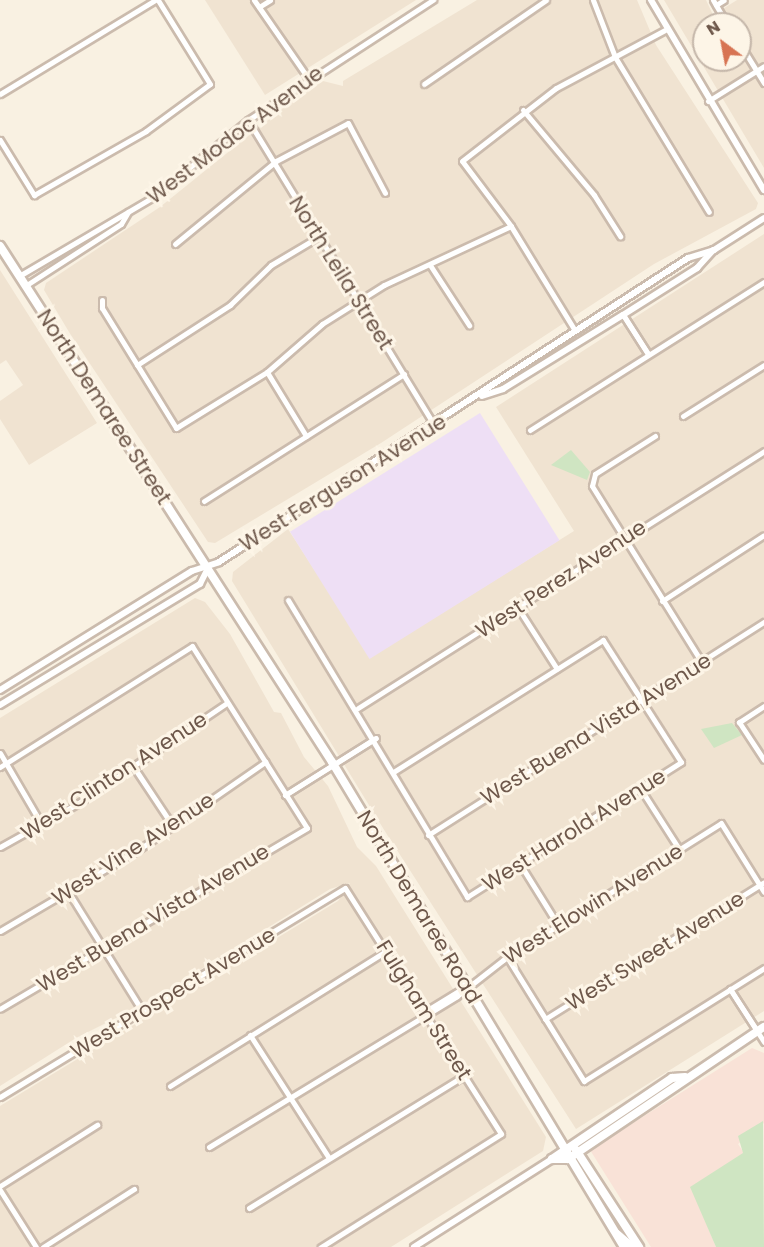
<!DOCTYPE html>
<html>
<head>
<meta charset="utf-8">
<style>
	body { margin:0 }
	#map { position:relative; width:764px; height:1247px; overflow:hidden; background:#f9f1e2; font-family:Poppins,sans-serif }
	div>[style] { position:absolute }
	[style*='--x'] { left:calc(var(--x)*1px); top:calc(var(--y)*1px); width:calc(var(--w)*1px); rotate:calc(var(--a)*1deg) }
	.residential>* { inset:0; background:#f0e3d1 }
	.commercial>* { inset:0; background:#f9e2d7 }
	.education>* { inset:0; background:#eedff5; transform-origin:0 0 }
	.green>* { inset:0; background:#cfe5c2 }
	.roads { filter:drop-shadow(2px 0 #cbbbad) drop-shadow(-2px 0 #cbbbad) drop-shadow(0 2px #cbbbad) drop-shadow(0 -2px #cbbbad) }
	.minor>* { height:5px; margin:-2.5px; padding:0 2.5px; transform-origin:2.5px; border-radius:2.5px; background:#fff }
	.tertiary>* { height:6px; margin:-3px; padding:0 3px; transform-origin:3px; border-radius:3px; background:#fff }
	.secondary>* { height:8px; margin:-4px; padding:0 4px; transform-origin:4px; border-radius:4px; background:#fff }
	span { translate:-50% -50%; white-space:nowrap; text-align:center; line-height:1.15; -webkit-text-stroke:6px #fdf5e7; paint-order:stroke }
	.street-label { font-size:21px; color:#6e584b }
	.north { position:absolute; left:692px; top:12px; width:60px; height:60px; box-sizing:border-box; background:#fdf5e7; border:2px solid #c4b6a9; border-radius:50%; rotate:328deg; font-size:16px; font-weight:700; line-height:24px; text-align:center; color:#6e584b }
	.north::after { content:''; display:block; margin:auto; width:21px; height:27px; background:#d77453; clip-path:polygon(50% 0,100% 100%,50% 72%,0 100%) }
</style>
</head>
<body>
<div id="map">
	<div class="residential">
		<i style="clip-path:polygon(205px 0,416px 0,265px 95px)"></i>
		<i style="clip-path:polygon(477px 0,637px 0,656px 45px,758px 203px,756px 209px,654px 264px,381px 443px,215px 543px,208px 542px,69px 332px,44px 290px,46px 283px,160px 207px,298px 96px,323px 81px,343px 86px,343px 81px)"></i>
		<i style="clip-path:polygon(evenodd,664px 0,706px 0,713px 15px,737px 0,764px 0,764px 168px,664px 0,704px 24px,740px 24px,740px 60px,704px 60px,704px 24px)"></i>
		<i style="clip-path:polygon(764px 234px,764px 1011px,576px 1129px,386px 833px,232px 581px,233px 572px,288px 529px,371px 657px,574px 531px,496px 407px)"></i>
		<i style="clip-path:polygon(0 270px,97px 423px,29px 465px,0 419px,0 401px,23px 385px,6px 360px,0 364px)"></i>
		<i style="clip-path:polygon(195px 598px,205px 602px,230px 634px,274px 712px,281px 713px,304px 757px,328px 786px,357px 847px,376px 866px,546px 1137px,543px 1151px,391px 1247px,0 1247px,0 1106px,338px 901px,350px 883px,330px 889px,148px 1002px,76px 1038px,0 1086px,0 718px)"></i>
	</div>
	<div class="commercial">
		<i style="clip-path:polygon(752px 1048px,764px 1053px,764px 1123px,738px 1144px,744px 1153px,691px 1187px,716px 1247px,651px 1247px,590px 1150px)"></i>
	</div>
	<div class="education">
		<i style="left:480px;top:413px;width:150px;height:224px;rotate:58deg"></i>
	</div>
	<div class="green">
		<i style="clip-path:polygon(571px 450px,590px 472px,587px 480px,551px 465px)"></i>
		<i style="clip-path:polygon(732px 723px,742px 735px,714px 748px,701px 729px)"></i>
		<i style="clip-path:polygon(763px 1121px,764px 1247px,716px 1247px,690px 1187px,743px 1153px,738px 1136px)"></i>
	</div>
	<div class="roads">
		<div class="minor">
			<i style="--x:254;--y:0;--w:95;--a:55.3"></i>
			<i style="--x:593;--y:0;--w:61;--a:68.9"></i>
			<i style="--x:615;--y:57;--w:181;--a:58.8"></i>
			<i style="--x:713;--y:0;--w:28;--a:60"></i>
			<i style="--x:716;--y:5;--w:9;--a:-32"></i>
			<i style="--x:259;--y:7;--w:13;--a:-32"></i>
			<i style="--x:740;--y:44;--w:46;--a:58.4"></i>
			<i style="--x:424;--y:84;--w:148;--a:-34.5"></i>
			<i style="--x:0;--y:94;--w:181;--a:-31.2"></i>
			<i style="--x:708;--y:101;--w:66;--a:-32"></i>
			<i style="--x:523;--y:110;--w:111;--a:50.1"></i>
			<i style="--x:594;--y:195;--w:49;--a:57.6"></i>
			<i style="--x:248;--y:120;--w:357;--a:58.6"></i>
			<i style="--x:0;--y:140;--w:65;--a:58.3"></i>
			<i style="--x:34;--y:195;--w:129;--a:-29.7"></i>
			<i style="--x:146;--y:131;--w:79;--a:-36.3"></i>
			<i style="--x:210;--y:84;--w:99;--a:-121.8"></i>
			<i style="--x:175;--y:244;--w:131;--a:-39.4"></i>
			<i style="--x:276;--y:161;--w:81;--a:-27.8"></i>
			<i style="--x:348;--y:123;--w:79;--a:62.1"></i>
			<i style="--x:430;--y:265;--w:72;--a:57"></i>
			<i style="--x:19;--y:276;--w:156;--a:-30.5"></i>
			<i style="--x:153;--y:197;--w:122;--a:-39"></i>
			<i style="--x:248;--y:120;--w:221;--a:-33"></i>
			<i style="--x:25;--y:286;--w:114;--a:-32.9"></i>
			<i style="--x:121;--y:224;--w:14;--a:-60"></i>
			<i style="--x:102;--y:300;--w:8;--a:90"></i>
			<i style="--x:102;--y:308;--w:141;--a:58.3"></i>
			<i style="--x:176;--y:428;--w:107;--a:-31.6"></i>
			<i style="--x:267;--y:372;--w:73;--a:-41.1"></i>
			<i style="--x:322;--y:324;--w:73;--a:-32.2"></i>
			<i style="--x:384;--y:285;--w:140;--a:-24.9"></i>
			<i style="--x:623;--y:315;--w:46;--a:57.3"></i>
			<i style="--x:624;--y:316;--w:45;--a:57.7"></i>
			<i style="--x:574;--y:329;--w:121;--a:-121.5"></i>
			<i style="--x:511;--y:226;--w:81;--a:-127"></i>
			<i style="--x:462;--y:161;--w:119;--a:-37.8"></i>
			<i style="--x:556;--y:88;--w:123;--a:-28"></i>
			<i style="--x:137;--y:365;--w:111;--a:-32.8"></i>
			<i style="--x:230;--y:305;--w:57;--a:-44.3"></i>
			<i style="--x:271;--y:265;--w:55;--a:-30.8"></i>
			<i style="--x:267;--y:372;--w:75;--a:58.6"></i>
			<i style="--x:683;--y:416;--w:96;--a:-32.2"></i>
			<i style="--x:530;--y:430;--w:277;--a:-32.3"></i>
			<i style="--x:655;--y:436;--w:71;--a:147.7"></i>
			<i style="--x:595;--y:474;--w:12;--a:104"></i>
			<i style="--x:592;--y:486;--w:206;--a:58.1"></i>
			<i style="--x:204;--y:501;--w:237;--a:-32.4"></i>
			<i style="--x:288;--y:600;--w:347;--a:58.9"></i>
			<i style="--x:467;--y:897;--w:253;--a:-32.2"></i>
			<i style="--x:681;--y:762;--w:145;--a:-122.6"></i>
			<i style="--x:603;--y:640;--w:248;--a:147.8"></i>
			<i style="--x:662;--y:601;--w:121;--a:-32.9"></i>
			<i style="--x:518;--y:608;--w:72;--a:57.4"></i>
			<i style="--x:764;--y:706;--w:30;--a:147"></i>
			<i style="--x:739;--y:722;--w:45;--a:56.7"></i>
			<i style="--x:358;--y:708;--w:481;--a:-32.3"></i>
			<i style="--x:0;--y:753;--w:83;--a:59.7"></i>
			<i style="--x:133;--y:766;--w:71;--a:56.5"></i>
			<i style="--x:0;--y:767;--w:227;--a:-32.2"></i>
			<i style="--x:192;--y:646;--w:215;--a:57.7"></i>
			<i style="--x:307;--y:828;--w:356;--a:149.5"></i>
			<i style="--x:640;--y:788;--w:72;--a:57.4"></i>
			<i style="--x:285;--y:795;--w:107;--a:-32.1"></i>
			<i style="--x:285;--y:795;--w:107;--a:-32.1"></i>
			<i style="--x:428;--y:835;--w:398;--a:-32.4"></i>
			<i style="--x:0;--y:847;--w:88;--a:-29.2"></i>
			<i style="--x:77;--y:804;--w:181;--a:-34"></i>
			<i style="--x:520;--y:864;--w:72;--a:58.1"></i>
			<i style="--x:69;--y:893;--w:142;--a:58.2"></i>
			<i style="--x:0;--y:931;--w:160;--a:-30.4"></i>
			<i style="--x:138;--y:850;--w:155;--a:-34.7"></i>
			<i style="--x:507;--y:957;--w:146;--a:58.2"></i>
			<i style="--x:584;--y:1081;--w:213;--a:-32.1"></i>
			<i style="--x:730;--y:989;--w:63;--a:57.3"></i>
			<i style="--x:730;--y:989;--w:48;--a:57"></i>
			<i style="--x:426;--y:1011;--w:46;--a:-31.6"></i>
			<i style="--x:545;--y:1019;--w:258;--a:-32"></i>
			<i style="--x:250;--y:1035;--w:146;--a:57.3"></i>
			<i style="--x:170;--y:1086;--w:255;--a:-32"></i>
			<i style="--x:0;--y:1097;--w:403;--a:-31.2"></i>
			<i style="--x:345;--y:888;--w:291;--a:57.6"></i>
			<i style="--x:501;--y:1134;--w:213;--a:147.9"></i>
			<i style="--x:209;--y:1147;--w:290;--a:-31.3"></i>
			<i style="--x:457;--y:996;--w:58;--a:-38"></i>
			<i style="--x:503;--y:960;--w:257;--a:-32.1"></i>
			<i style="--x:721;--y:823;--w:81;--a:58.1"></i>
			<i style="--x:0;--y:1186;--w:115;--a:-32.2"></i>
			<i style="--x:0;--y:1190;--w:67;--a:57.7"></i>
			<i style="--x:249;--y:1208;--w:254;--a:-31.6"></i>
			<i style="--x:43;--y:1247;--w:108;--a:-32.5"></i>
		</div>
		<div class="tertiary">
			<i style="--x:651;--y:0;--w:221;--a:59.3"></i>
			<i style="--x:482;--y:396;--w:22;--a:-18"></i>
			<i style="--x:503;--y:389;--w:141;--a:-31.7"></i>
			<i style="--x:623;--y:315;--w:88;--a:-32.4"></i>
			<i style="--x:697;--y:268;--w:24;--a:-48"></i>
			<i style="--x:0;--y:690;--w:226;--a:-31.8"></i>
			<i style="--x:192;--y:571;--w:28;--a:-18"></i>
			<i style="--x:219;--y:562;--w:559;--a:-32.95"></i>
			<i style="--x:688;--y:258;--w:27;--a:-17"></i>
			<i style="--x:714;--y:250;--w:59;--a:-32.6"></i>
			<i style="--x:0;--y:705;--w:234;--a:-31.2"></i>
			<i style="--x:200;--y:584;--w:18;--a:-63"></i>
			<i style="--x:414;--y:1247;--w:164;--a:-32.5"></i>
		</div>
		<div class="secondary">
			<i style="--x:0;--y:246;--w:614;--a:57.24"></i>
			<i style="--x:332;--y:762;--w:566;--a:58.95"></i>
			<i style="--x:576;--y:1150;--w:116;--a:57"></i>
			<i style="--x:552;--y:1159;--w:16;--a:0"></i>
			<i style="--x:568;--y:1159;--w:236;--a:-34"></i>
			<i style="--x:552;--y:1159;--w:145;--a:-34"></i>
			<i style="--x:672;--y:1078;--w:13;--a:-4"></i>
			<i style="--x:617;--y:1234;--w:20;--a:41"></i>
		</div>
	</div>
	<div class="street-label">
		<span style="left:235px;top:135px;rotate:-37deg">West Modoc Avenue</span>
		<span style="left:341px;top:273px;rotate:58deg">North Leila Street</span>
		<span style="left:104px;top:407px;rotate:57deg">North Demaree Street</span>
		<span style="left:343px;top:483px;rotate:-32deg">West Ferguson Avenue</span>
		<span style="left:561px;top:579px;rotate:-33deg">West Perez Avenue</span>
		<span style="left:596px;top:729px;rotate:-32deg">West Buena Vista Avenue</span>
		<span style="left:114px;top:776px;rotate:-33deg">West Clinton Avenue</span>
		<span style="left:574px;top:830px;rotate:-32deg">West Harold Avenue</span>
		<span style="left:133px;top:849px;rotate:-33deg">West Vine Avenue</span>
		<span style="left:593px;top:904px;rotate:-32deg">West Elowin Avenue</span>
		<span style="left:419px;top:907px;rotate:59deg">North Demaree Road</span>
		<span style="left:153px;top:918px;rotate:-31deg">West Buena Vista Avenue</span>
		<span style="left:655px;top:951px;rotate:-32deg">West Sweet Avenue</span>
		<span style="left:173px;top:993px;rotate:-31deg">West Prospect Avenue</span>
		<span style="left:424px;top:1010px;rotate:58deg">Fulgham Street</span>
	</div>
	<div class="north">N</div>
</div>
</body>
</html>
